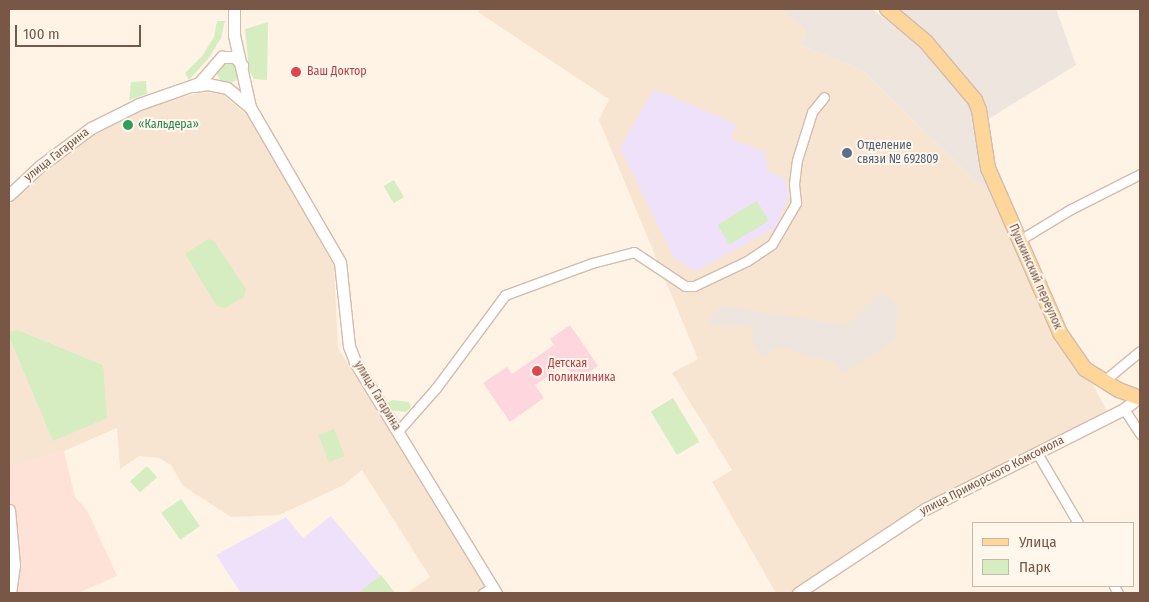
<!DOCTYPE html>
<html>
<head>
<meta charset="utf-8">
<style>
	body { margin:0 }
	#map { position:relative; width:1149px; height:602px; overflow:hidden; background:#fef3e4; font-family:"Fira Sans Condensed",sans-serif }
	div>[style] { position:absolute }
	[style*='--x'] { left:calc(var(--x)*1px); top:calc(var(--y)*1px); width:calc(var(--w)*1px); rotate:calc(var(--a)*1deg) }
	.residential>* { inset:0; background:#f7e5d2 }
	.commercial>* { inset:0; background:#ffe2d7 }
	.industrial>* { inset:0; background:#eee5df }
	.education>* { inset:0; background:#f0e1fb }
	.medical>* { inset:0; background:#fdd7dd }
	.green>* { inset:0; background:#d5edc1; transform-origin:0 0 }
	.round { border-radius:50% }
	.roads { filter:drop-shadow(1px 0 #d3bcac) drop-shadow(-1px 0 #d3bcac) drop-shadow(0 1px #d3bcac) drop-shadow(0 -1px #d3bcac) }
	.minor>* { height:9px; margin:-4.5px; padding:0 4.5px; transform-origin:4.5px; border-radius:4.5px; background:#fff }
	.tertiary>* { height:11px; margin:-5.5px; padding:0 5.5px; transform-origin:5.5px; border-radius:5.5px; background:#fff }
	.primary>* { height:14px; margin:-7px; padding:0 7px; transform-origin:7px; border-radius:7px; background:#ffd69a }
	.dots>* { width:14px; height:14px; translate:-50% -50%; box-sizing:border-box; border:2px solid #fff7ec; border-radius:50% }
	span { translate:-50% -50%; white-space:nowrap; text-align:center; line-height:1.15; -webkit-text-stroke:4px #fff7ec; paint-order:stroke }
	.health-label { font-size:12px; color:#be3a42 }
	.left { translate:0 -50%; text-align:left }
	.leisure-label { font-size:12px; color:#27864d }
	.service-label { font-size:12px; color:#4e5e75 }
	.street-label { font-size:12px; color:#795747 }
	.frame { position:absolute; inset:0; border:10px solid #795747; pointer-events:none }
	.legend { position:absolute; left:972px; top:522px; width:162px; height:65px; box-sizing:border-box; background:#fff7ec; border:1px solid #c9b7aa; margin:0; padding:6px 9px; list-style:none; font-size:15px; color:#795747 }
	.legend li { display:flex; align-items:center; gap:10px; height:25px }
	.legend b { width:25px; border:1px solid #c9b7aa }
	.scale { position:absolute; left:15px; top:25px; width:126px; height:22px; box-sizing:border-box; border:2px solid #795747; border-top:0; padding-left:6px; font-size:15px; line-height:18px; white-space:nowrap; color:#795747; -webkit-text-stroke:4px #fff7ec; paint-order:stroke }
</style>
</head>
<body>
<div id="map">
	<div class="residential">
		<i style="clip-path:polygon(480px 9px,781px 9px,806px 31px,801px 45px,862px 70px,995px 200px,1108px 413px,820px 573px,792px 593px,776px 593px,712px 482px,732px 470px,672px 373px,698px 359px,599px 120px,609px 99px,478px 12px)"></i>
		<i style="clip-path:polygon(220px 92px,249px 117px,334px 266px,338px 348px,489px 593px,407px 593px,430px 577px,362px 470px,344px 485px,279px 515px,231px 517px,183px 486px,171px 465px,159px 458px,139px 456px,120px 469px,117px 428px,64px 451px,10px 467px,9px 337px,53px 440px,103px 365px,18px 330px,9px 331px,9px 204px,32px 179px,90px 132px,112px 125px,150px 105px,199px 93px)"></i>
	</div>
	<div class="commercial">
		<i style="clip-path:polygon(64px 451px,75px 497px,87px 510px,117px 576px,78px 593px,9px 593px,9px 467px)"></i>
	</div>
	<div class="industrial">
		<i style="clip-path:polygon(781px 9px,872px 9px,928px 52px,963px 92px,972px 111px,995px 200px,862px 70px,801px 45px,806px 31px)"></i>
		<i style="clip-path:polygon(893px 9px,1056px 9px,1076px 65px,987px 120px,978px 95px,945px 52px)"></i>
		<i style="clip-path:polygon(879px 293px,891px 299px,897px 307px,896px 339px,843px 373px,832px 362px,777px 347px,764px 356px,751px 341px,754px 327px,710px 326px,710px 318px,721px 306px,847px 325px)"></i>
	</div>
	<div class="education">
		<i style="clip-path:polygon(654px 89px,736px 124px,731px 139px,767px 153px,764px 160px,769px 162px,766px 170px,784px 178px,789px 193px,777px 227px,696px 271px,674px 258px,620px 148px)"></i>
		<i style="clip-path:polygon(331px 516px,395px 593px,241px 593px,216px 555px,286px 517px,303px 538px)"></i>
	</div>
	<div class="medical">
		<i style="clip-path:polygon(570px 325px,598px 366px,576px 381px,565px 365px,535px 385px,544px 398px,510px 422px,483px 383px,507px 367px,512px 374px,554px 345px,550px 339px)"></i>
	</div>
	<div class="green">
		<i style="clip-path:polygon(217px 21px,225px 21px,221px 38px,208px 59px,189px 80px,185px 73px,202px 56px,214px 37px)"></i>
		<i style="clip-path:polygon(268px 22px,267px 80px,254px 79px,249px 70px,245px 29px)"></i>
		<i class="round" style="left:217px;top:61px;width:22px;height:22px"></i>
		<i style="clip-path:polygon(146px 81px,147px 94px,129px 100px,131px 82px)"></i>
		<i style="left:394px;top:180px;width:20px;height:12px;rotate:60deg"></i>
		<i style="left:757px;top:201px;width:23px;height:46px;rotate:59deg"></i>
		<i style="clip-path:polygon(208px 239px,214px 241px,246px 289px,244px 297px,225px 308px,217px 306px,185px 254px)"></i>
		<i style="clip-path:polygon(18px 330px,103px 365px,107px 418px,53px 441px,9px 337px,9px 331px)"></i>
		<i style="left:673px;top:398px;width:51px;height:26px;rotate:59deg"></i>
		<i style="clip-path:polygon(393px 400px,409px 402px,411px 407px,406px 412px,390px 410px,386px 403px)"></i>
		<i style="left:334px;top:429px;width:29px;height:17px;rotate:68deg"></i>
		<i style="left:147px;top:466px;width:15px;height:23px;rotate:48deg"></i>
		<i style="left:181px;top:499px;width:33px;height:24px;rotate:55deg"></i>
		<i style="clip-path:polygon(381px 575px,395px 593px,358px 593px)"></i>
	</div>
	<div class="roads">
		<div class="minor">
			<i style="--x:1018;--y:241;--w:62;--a:-31.1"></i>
			<i style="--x:1071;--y:209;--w:77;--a:-26.9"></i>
			<i style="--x:1105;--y:380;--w:45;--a:-39.6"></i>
			<i style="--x:1124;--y:409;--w:30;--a:57"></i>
			<i style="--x:398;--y:431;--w:57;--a:-48.5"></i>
			<i style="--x:436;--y:388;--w:116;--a:-53.4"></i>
			<i style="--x:505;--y:295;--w:93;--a:-20.2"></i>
			<i style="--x:592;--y:263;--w:43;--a:-14.7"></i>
			<i style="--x:634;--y:252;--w:61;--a:33.7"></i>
			<i style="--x:685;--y:286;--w:9;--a:0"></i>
			<i style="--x:694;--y:286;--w:59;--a:-25.3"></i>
			<i style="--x:747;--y:261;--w:30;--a:-34"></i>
			<i style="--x:772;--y:244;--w:48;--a:-59.7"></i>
			<i style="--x:796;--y:203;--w:19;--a:-96"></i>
			<i style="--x:794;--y:184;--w:24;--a:-83"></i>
			<i style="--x:797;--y:160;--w:50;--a:-72.6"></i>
			<i style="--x:812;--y:112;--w:19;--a:-51"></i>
			<i style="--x:1037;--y:453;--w:81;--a:59.6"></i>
			<i style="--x:1114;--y:586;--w:8;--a:60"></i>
			<i style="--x:483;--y:593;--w:12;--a:-31"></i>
		</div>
		<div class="tertiary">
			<i style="--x:234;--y:9;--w:26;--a:90"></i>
			<i style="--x:234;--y:35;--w:74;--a:77.5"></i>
			<i style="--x:250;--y:107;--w:179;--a:59.9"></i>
			<i style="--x:340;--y:262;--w:84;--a:83.9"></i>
			<i style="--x:349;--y:346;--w:17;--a:69"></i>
			<i style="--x:355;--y:362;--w:271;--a:58.6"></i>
			<i style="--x:194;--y:86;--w:14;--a:-8"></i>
			<i style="--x:208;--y:84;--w:19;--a:12"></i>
			<i style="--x:227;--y:88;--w:30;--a:40"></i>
			<i style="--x:9;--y:195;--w:42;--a:-43.1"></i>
			<i style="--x:40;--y:166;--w:64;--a:-36.7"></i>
			<i style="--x:91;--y:128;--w:54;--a:-26.6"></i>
			<i style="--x:139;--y:104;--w:64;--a:-19.3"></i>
			<i style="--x:199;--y:83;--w:35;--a:-49"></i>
			<i style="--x:222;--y:57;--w:13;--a:0"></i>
			<i style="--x:235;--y:57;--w:11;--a:49"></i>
			<i style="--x:9;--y:510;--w:55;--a:84.8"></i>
			<i style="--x:14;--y:565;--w:28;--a:98"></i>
			<i style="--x:798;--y:593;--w:152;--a:-33.5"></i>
			<i style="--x:925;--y:509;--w:223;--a:-26.7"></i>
			<i style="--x:1124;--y:409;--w:18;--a:-38"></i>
		</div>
		<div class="primary">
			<i style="--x:887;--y:9;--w:51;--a:40.2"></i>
			<i style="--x:926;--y:42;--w:76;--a:49.8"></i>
			<i style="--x:975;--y:100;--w:11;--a:68"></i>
			<i style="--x:979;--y:110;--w:59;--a:81.2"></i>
			<i style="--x:988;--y:168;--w:180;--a:66.4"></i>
			<i style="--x:1060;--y:333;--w:44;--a:55.2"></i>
			<i style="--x:1085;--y:369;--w:40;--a:32"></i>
			<i style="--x:1119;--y:390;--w:22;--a:21"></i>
		</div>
	</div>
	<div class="dots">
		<i style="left:296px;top:72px;background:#e0444e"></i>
		<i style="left:128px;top:125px;background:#2e9e5b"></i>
		<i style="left:847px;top:153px;background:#5c6f8a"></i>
		<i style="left:537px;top:371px;background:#e0444e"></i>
	</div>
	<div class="health-label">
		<span class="left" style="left:307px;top:72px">Ваш Доктор</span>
		<span class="left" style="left:548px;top:371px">Детская<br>поликлиника</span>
	</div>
	<div class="leisure-label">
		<span class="left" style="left:138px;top:125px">«Кальдера»</span>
	</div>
	<div class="service-label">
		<span class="left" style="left:857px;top:153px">Отделение<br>связи № 692809</span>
	</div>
	<div class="street-label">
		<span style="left:57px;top:155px;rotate:-38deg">улица Гагарина</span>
		<span style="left:1035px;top:277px;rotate:66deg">Пушкинский переулок</span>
		<span style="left:377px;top:396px;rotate:59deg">улица Гагарина</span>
		<span style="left:992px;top:476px;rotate:-27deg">улица Приморского Комсомола</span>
	</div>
	<div class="frame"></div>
	<ul class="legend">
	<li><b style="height:6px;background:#ffd69a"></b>Улица</li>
	<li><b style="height:14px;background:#d5edc1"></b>Парк</li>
	</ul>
	<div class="scale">100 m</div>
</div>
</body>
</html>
